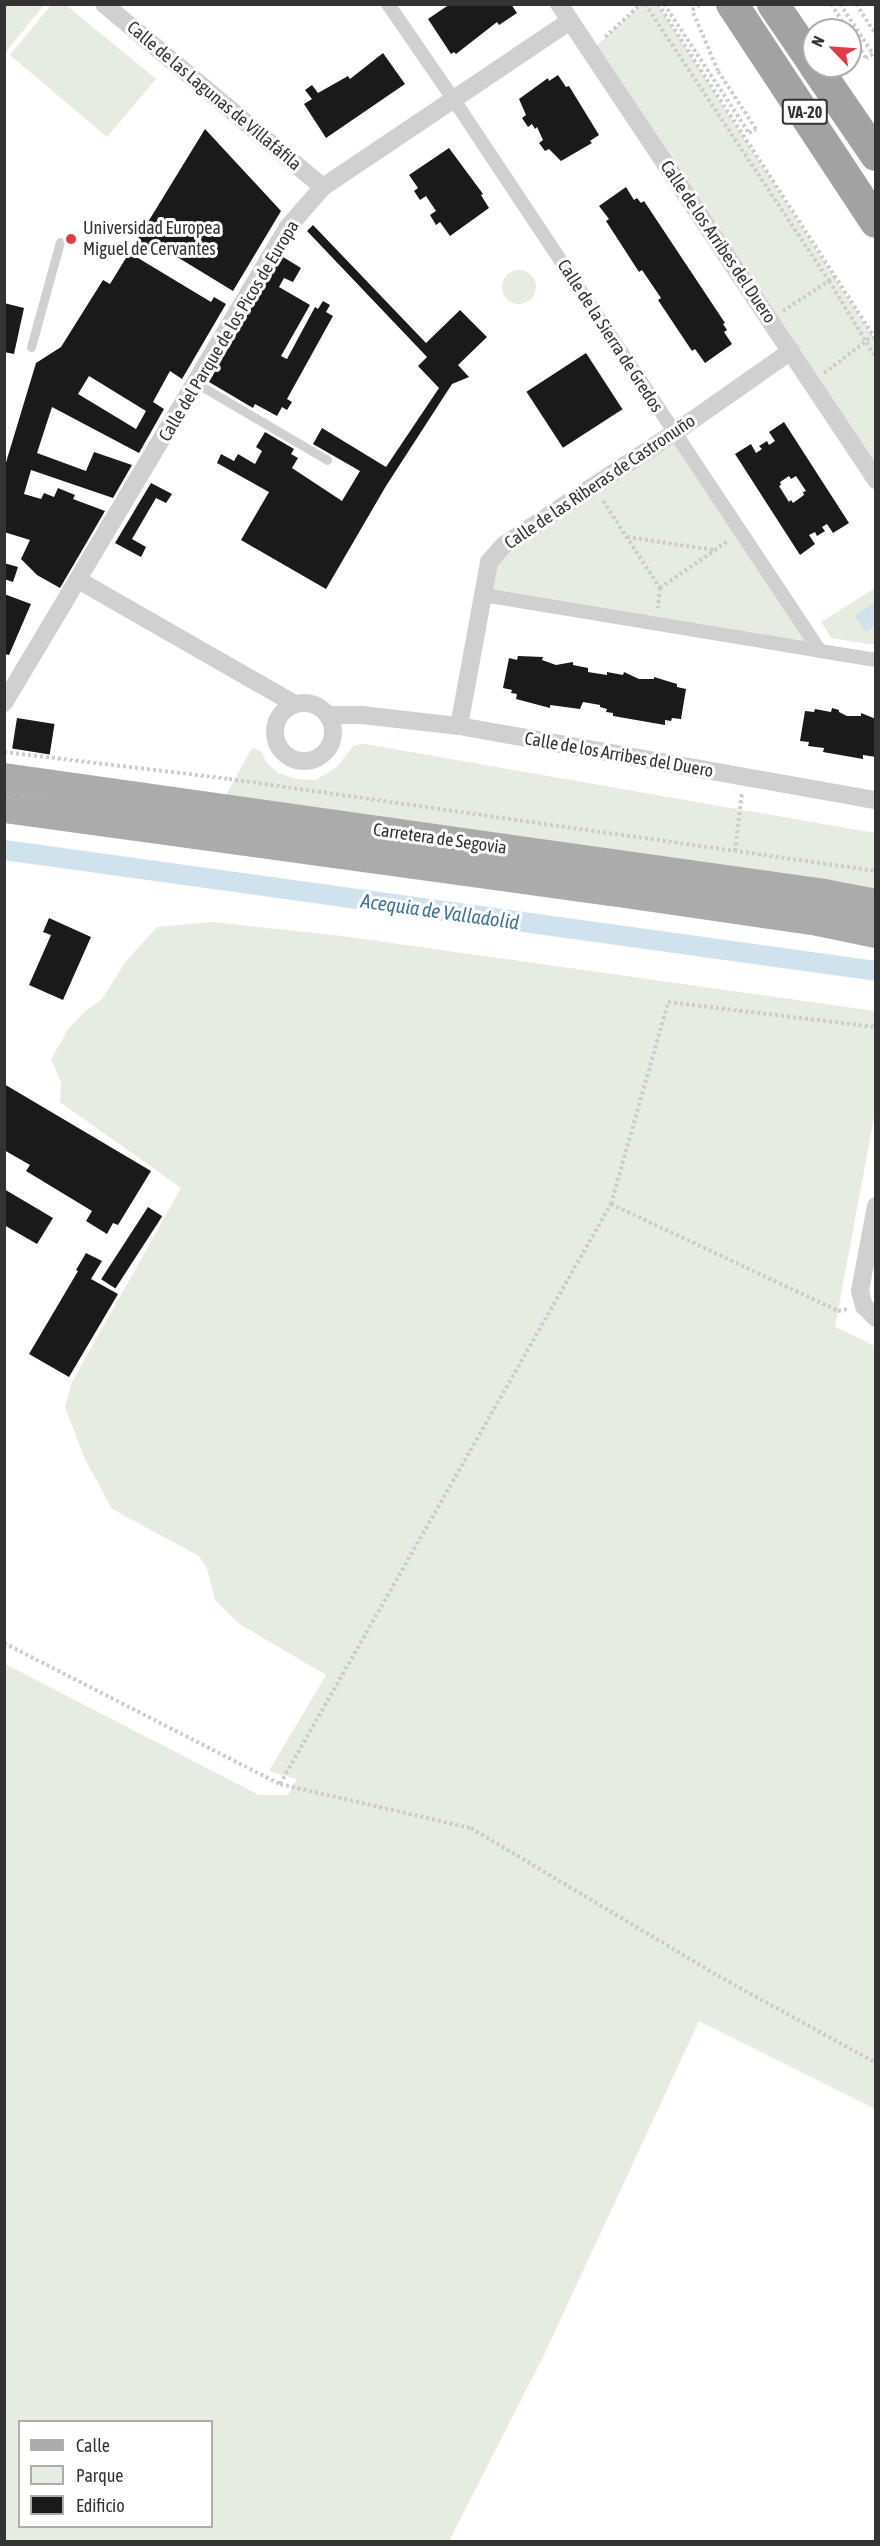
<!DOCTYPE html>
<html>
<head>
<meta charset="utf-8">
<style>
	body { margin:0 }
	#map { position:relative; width:880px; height:2546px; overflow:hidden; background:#fff; font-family:"Asap Condensed",sans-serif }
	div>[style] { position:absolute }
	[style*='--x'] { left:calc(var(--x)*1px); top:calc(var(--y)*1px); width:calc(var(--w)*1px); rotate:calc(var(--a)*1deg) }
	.green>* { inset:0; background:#e6ecdf }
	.round { border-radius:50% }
	.water>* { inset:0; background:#cfe2ee }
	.canal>* { height:20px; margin:-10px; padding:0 10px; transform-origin:10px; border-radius:10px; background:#cfe2ee }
	.building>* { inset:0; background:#1a1a1a; transform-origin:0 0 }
	.path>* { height:4px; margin-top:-2px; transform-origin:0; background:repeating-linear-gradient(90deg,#cdcdcd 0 3px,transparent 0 6px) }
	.service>* { height:9px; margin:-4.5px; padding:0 4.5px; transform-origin:4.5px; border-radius:4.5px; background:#d0d0d0 }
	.pedestrian>* { height:14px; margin:-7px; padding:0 7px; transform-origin:7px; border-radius:7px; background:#d0d0d0 }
	.minor>* { height:18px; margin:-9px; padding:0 9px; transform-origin:9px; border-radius:9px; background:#d0d0d0 }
	.minor>.ring { margin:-9px; padding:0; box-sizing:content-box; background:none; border:18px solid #d0d0d0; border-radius:50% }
	.primary>* { height:30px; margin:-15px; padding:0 15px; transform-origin:15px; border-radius:15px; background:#ababab }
	.trunk>* { height:32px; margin:-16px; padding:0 16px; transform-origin:16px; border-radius:16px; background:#a2a2a2 }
	.dots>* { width:16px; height:16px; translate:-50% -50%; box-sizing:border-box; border:3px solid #fff; border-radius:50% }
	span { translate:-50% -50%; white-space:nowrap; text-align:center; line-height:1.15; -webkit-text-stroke:6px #fff; paint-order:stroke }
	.shield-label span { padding:2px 4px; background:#fff; border:2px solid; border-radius:4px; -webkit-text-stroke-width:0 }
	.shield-label { font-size:16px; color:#333; font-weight:700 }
	.street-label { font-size:18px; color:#333 }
	.poi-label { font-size:18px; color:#333 }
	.left { translate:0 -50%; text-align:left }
	.water-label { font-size:20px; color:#3f7597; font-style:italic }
	.frame { position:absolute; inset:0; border:6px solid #333; pointer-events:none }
	.legend { position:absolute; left:18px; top:2420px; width:195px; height:108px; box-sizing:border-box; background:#fff; border:2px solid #adadad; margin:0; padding:8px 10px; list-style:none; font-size:18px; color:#333 }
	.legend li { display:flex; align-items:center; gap:12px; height:30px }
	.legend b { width:30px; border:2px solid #adadad }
	.north { position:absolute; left:802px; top:18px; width:60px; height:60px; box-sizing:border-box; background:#fff; border:2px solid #adadad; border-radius:50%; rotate:295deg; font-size:16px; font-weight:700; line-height:24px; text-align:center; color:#333 }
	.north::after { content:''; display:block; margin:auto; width:21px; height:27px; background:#e63946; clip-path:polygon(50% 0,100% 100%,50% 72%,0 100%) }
</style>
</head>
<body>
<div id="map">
	<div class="green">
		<i style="clip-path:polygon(5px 4px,44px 5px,5px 53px,4px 5px)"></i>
		<i style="clip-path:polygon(51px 5px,66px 5px,156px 79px,107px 137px,10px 55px)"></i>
		<i style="clip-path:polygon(641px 5px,658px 5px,875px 340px,875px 480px,591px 51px)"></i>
		<i class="round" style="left:502px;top:270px;width:34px;height:34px"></i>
		<i style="clip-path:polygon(674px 433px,820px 651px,483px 595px,489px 562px)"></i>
		<i style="clip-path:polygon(875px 588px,875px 645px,831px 638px,821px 622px)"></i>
		<i style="clip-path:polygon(365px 744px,875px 833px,875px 890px,225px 797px,252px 748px,261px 751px,267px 763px,278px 773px,297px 779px,316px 780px,337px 767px,354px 745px)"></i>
		<i style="clip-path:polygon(evenodd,213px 922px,342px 936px,875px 1011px,875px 1112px,835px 1327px,875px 1346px,875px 2109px,699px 2021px,543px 2357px,449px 2541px,5px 2541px,5px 1664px,259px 1795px,288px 1795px,297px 1779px,269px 1771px,326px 1675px,238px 1623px,215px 1600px,207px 1569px,199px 1556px,112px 1509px,84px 1457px,65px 1407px,72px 1382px,181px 1188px,60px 1102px,61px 1082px,51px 1059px,67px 1031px,83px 1013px,102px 999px,127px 960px,157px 927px,213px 922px,20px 2422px,212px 2422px,212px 2526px,20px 2526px,20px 2422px)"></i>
	</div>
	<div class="water">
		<i style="clip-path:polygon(875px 602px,875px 625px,866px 632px,855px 616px)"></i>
	</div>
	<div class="canal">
		<i style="--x:4;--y:850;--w:880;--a:7.9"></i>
	</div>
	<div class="building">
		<i style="clip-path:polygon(450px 4px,511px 4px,517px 13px,499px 25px,497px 22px,456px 54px,454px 52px,451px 54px,428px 19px)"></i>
		<i style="clip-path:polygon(383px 53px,405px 84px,326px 138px,304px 104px,312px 99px,305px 90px,312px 85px,318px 93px,348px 76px,350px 79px)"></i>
		<i style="clip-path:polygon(558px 75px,566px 87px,569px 86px,599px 135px,590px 141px,592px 143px,561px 161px,549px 149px,545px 151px,539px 143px,543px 140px,537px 127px,535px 129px,532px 124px,528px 127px,522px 118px,526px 115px,519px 99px,548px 78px,549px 81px)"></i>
		<i style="clip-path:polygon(evenodd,205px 129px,281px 211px,233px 291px,151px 241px,138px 258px,211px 302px,214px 297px,226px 304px,182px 379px,170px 371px,153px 402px,164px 409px,139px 453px,52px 407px,37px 453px,86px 471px,94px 452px,132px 465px,113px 498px,31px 470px,24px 494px,41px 499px,44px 493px,54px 497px,58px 488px,75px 495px,73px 499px,105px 511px,60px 588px,37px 575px,21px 559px,30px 540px,4px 532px,4px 469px,36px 363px,61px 347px,103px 280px,110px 284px,205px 129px,89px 376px,146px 411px,136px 429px,78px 394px,89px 376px)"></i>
		<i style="clip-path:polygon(449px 148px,483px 194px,481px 195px,489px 208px,450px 236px,440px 222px,436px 225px,430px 215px,436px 211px,426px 196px,420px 200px,414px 191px,418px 188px,409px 175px)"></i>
		<i style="clip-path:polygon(626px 187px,634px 200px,637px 198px,641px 203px,644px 201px,725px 323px,723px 324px,727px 330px,724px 332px,732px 344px,705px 363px,695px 349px,692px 351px,658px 300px,661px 298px,642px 270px,639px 272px,606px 221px,609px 219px,599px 206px)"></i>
		<i style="clip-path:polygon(313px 225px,426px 343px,460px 310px,487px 337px,458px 365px,469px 377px,452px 384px,386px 486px,326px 589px,241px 540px,269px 492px,217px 463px,221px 454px,234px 461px,238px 454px,255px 464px,262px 451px,256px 447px,265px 432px,294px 449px,291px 454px,298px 458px,292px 468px,342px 501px,360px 471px,313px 444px,322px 428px,386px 467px,439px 388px,418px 366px,427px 357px,307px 231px)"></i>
		<i style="clip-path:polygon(283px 257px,301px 268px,293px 282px,284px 278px,279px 287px,310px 305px,281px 356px,287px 359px,315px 307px,318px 309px,323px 301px,330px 305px,326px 312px,333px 316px,287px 399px,292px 402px,287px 410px,282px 407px,277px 416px,255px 404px,253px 408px,209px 382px,275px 266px)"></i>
		<i style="clip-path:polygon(4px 303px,24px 308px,14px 354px,4px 352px)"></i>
		<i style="left:586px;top:353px;width:67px;height:71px;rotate:57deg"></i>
		<i style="clip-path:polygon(evenodd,784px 422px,849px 523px,833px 533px,827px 524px,822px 527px,825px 531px,817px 536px,815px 532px,809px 535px,815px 544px,800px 555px,735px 454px,751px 444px,756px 453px,762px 449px,759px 446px,767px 441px,769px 445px,775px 441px,769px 432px,784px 422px,789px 476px,791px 479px,796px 476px,806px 491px,803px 492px,804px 495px,793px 503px,791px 500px,789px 502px,779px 486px,781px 485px,780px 482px,789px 476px)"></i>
		<i style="clip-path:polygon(151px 483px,172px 494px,166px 503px,156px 498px,132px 539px,146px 547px,141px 557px,115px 543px)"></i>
		<i style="clip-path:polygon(4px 563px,18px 567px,13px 582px,4px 579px)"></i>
		<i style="clip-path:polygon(4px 594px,31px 604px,9px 655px,4px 654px)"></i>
		<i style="clip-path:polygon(518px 656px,543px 657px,542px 660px,556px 665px,573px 662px,573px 665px,588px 668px,588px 672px,607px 675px,607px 672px,623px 675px,624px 672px,639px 679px,654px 679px,654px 677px,677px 684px,677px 687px,686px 689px,681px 719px,672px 718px,671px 721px,665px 720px,665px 725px,613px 716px,613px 713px,606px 712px,607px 709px,600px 707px,600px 705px,583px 702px,580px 709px,550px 705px,550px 708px,516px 699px,517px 694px,511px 693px,512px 690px,503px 688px,509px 658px,517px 660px)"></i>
		<i style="clip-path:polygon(832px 708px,839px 710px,839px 712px,847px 716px,861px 716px,861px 713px,876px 719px,876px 757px,863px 755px,863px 759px,823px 752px,824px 748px,808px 746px,809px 742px,800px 741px,805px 711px,814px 712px,815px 709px,831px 712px)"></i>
		<i style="left:17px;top:718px;width:38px;height:31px;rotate:9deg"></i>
		<i style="clip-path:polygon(49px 918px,91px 937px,63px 1000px,29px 985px,51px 935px,43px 932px)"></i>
		<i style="clip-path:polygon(4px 1084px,151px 1171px,118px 1225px,113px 1223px,107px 1234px,86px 1221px,92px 1211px,26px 1171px,30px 1165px,4px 1150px)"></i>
		<i style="clip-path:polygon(4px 1189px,53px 1218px,37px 1244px,4px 1225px)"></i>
		<i style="left:148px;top:1207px;width:17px;height:86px;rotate:33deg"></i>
		<i style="clip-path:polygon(86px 1253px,102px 1261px,91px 1279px,118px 1294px,69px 1377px,29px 1354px,78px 1271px,76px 1270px)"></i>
	</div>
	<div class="path">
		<i style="--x:645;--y:4;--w:333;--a:56.4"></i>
		<i style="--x:829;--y:281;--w:90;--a:58.6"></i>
		<i style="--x:658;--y:4;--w:401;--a:57"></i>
		<i style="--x:664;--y:4;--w:154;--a:56.6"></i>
		<i style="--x:749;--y:133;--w:8;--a:-30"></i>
		<i style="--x:756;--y:129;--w:69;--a:-123.2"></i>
		<i style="--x:718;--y:71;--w:66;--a:-113.1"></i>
		<i style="--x:692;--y:10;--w:11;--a:-34"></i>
		<i style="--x:831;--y:4;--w:31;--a:57"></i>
		<i style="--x:840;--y:4;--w:60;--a:56.6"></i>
		<i style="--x:873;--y:54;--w:8;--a:150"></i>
		<i style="--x:866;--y:58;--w:29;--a:-124"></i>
		<i style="--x:856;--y:4;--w:37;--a:57"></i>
		<i style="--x:605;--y:37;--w:49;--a:-42.5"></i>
		<i style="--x:783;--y:311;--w:64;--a:-33.4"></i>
		<i style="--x:824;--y:373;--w:61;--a:-37.1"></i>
		<i style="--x:603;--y:501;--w:104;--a:56.8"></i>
		<i style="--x:660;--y:588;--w:20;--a:96"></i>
		<i style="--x:627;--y:537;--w:88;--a:8.5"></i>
		<i style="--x:660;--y:588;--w:83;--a:-34.7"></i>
		<i style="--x:4;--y:752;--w:227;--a:6.8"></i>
		<i style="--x:229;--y:779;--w:654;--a:8.09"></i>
		<i style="--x:735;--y:851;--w:59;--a:-83.2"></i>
		<i style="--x:611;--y:1204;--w:210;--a:-74.2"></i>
		<i style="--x:668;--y:1002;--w:209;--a:6.9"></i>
		<i style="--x:4;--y:1643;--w:310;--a:27.1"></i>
		<i style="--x:280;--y:1784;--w:196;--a:13"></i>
		<i style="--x:471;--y:1828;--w:282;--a:30.9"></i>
		<i style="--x:713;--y:1973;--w:186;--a:28.9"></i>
		<i style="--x:280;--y:1784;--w:668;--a:-60.29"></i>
		<i style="--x:611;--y:1204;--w:251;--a:25.2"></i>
		<i style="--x:838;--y:1311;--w:9;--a:-13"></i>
	</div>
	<div class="service">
		<i style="--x:31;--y:347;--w:109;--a:-74.6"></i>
		<i style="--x:196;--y:383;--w:152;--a:30.4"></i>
	</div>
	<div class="pedestrian">
		<i style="--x:388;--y:4;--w:116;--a:55.5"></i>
		<i style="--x:454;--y:100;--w:661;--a:56.41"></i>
		<i style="--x:820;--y:651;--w:57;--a:9.1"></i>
		<i style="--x:483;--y:595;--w:342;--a:9.4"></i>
	</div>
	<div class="minor">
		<i style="--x:104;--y:4;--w:285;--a:39.9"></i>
		<i style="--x:559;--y:4;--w:572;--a:56.34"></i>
		<i style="--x:80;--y:581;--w:248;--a:29.8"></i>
		<i style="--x:4;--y:703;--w:554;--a:-59.18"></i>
		<i style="--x:288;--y:227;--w:53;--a:-48.8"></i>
		<i style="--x:323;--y:187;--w:298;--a:-33.9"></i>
		<i class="ring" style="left:275px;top:703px;width:40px;height:40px"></i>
		<i style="--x:327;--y:715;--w:35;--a:0"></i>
		<i style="--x:362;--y:715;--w:98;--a:6.5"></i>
		<i style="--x:459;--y:726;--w:424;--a:10.1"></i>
		<i style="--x:459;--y:726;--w:167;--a:-79.6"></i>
		<i style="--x:489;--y:562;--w:23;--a:-49"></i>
		<i style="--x:504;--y:545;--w:204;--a:-33.4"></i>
		<i style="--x:674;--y:433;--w:143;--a:-35"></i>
		<i style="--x:876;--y:1206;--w:86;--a:100.7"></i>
		<i style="--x:860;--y:1291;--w:16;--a:75"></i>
		<i style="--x:864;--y:1306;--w:17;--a:45"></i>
	</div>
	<div class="primary">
		<i style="--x:4;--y:778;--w:828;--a:8.05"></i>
		<i style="--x:824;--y:894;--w:53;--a:10.9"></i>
		<i style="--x:4;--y:808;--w:613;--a:7.79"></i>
		<i style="--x:611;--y:891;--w:209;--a:8.2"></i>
		<i style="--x:818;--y:921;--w:59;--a:11.7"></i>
	</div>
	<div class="trunk">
		<i style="--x:732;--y:4;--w:261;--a:56.6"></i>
		<i style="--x:773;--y:4;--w:73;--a:55.7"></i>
		<i style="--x:815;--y:66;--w:108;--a:55.6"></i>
	</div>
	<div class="dots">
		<i style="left:71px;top:239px;background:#e63946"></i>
	</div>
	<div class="shield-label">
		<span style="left:805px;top:112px">VA-20</span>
	</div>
	<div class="street-label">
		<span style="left:214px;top:96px;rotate:40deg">Calle de las Lagunas de Villafáfila</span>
		<span style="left:718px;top:242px;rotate:56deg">Calle de los Arribes del Duero</span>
		<span style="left:229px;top:331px;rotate:-59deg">Calle del Parque de los Picos de Europa</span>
		<span style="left:610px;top:336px;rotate:57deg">Calle de la Sierra de Gredos</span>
		<span style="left:600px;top:482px;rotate:-34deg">Calle de las Riberas de Castronuño</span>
		<span style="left:619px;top:755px;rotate:10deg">Calle de los Arribes del Duero</span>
		<span style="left:440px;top:839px;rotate:8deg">Carretera de Segovia</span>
	</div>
	<div class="poi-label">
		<span class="left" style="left:83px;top:239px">Universidad Europea<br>Miguel de Cervantes</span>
	</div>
	<div class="water-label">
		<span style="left:440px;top:911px;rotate:8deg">Acequia de Valladolid</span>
	</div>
	<div class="frame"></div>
	<ul class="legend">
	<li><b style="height:8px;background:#ababab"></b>Calle</li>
	<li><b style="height:16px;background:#e6ecdf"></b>Parque</li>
	<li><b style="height:16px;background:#1a1a1a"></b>Edificio</li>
	</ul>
	<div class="north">N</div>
</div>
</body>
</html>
